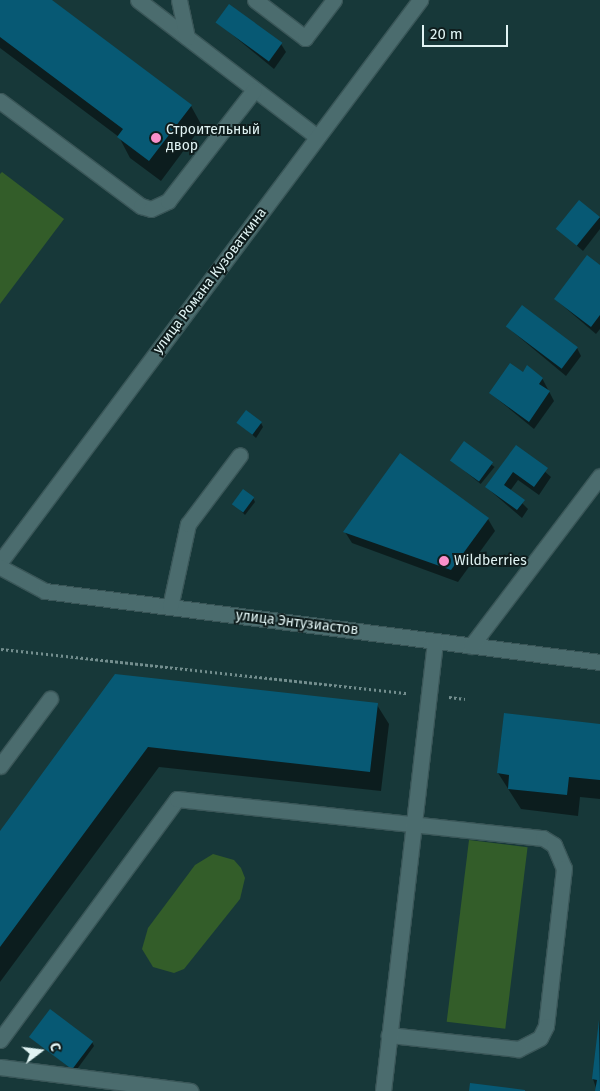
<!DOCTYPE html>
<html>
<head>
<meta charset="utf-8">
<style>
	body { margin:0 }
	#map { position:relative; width:600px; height:1091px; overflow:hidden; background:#173839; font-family:"Fira Sans",sans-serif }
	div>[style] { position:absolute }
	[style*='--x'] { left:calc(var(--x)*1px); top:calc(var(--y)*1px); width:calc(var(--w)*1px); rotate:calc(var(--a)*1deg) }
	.green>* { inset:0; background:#335d29; transform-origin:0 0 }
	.shadow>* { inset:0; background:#0007; transform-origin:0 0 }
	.building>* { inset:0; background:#075974; transform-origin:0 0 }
	.path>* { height:3px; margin-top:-1.5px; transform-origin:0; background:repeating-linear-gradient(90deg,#738e8e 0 2.5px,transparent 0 5px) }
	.roads { filter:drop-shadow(1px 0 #3a5658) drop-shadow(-1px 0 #3a5658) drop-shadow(0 1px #3a5658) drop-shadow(0 -1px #3a5658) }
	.minor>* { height:15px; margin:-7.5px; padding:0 7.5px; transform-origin:7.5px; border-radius:7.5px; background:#4b6c6e }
	.dots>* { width:14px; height:14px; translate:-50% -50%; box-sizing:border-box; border:2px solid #0f1d1d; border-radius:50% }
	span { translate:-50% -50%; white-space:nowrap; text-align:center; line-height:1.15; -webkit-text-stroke:4px #0f1d1d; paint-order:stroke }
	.poi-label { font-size:14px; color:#e0f3f3 }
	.left { translate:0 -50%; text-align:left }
	.street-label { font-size:14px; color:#e0f3f3 }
	.north { position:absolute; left:15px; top:1026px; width:50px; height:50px; -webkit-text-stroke:4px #0f1d1d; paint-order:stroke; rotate:75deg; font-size:14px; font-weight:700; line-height:20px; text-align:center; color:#e0f3f3 }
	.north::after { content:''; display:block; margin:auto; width:18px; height:22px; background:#e0f3f3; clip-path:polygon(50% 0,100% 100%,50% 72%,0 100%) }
	.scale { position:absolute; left:422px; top:25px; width:86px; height:22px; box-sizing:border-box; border:2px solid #e0f3f3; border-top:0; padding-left:6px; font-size:15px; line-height:18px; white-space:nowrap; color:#e0f3f3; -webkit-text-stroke:4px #0f1d1d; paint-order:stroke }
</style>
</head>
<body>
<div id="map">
	<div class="green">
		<i style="clip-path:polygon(2px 172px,64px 219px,0 304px,0 174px)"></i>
		<i style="left:469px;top:840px;width:59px;height:183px;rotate:7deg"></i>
		<i style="clip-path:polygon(213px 854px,234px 860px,241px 868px,245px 878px,240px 899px,184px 969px,174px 973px,153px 967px,142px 949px,148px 928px,195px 865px)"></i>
	</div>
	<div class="shadow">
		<i style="clip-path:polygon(0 0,50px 0,191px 106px,202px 126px,161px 181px,130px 158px,119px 137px,0 48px)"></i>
		<i style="clip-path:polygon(217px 22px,281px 44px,286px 52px,274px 69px)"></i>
		<i style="clip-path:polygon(579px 202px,600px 218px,600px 229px,583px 251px,558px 229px)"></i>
		<i style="clip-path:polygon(600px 267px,600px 329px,596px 334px,555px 299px)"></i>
		<i style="clip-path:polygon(507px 327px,577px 348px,581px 356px,566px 376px)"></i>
		<i style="clip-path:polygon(523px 373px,542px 378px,554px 401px,534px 429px,490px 393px)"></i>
		<i style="clip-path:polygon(238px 422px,261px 423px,263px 427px,256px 438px)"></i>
		<i style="left:465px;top:443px;width:38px;height:22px;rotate:39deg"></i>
		<i style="clip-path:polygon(516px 446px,551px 477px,539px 495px,518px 480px,510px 491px,528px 509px,522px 518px,486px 487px)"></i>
		<i style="clip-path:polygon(253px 498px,255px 502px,245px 515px,234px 504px)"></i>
		<i style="clip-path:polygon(488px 519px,495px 531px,458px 582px,352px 543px,345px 532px)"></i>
		<i style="clip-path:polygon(115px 676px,377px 705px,389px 724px,381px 791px,159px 767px,0 982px,0 833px)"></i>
		<i style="clip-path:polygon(505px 714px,600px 726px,600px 799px,580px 797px,578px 816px,521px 809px,498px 773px)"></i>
		<i style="clip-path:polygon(600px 1020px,600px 1091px,597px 1091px,593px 1079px)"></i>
		<i style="clip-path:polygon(31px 1037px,92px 1042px,94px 1046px,75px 1072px)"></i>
	</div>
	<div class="building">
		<i style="clip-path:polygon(0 0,52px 0,192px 105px,149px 161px,117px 137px,123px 129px,0 37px)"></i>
		<i style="left:229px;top:4px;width:66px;height:23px;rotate:36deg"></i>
		<i style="left:579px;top:200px;width:27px;height:37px;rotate:39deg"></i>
		<i style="clip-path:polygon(587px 255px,600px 265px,600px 315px,591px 327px,554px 299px)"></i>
		<i style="left:522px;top:305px;width:70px;height:27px;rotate:37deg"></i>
		<i style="clip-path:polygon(510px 363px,523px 372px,527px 365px,543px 378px,539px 384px,550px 391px,529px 422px,489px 393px)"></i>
		<i style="left:246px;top:410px;width:20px;height:16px;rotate:37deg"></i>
		<i style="left:464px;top:441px;width:36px;height:24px;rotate:36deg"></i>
		<i style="clip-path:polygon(516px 445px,548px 468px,534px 487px,513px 472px,504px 485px,525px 500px,517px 510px,485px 487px)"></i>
		<i style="clip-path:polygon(400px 453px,489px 518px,451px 570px,343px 532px)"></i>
		<i style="left:243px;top:489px;width:14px;height:19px;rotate:36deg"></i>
		<i style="clip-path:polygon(115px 674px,378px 703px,370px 772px,148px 747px,0 947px,0 831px)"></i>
		<i style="clip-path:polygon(504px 713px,600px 724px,600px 780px,569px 777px,567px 795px,508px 789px,509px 775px,497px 773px)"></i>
		<i style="left:50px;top:1009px;width:54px;height:35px;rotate:37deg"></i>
		<i style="clip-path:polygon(599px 1020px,600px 1091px,595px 1091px,597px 1080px,592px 1079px)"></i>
		<i style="clip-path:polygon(470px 1083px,525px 1090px,525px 1091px,469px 1091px)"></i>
	</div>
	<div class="path">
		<i style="--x:1;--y:649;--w:409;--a:6.2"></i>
		<i style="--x:449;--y:697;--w:16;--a:7"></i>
	</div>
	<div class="roads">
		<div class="minor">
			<i style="--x:138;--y:0;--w:225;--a:37.4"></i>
			<i style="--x:179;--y:0;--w:38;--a:78"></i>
			<i style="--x:255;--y:0;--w:63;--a:37.2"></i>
			<i style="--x:305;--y:38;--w:48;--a:-52.7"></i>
			<i style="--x:0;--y:101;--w:176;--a:36.7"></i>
			<i style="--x:141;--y:206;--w:10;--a:17"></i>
			<i style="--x:151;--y:209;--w:19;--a:-25"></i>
			<i style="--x:168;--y:201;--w:140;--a:-52.2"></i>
			<i style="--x:0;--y:562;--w:702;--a:-53.23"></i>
			<i style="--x:0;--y:567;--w:51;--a:28.1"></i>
			<i style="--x:45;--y:591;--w:560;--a:7.29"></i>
			<i style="--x:170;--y:607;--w:85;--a:-77.8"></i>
			<i style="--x:188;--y:524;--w:86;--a:-53"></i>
			<i style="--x:471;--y:646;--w:213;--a:-52.8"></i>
			<i style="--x:0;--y:766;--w:84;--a:-53.3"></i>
			<i style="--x:0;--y:1040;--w:299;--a:-53.7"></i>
			<i style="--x:177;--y:799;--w:368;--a:6.1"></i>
			<i style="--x:543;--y:838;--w:13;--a:32"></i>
			<i style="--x:554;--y:845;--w:25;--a:67"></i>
			<i style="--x:564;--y:868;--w:159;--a:96.5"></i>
			<i style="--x:546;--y:1026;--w:13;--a:117"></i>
			<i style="--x:540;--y:1038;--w:25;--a:153"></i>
			<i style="--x:518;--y:1049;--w:130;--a:-173.8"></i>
			<i style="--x:0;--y:1067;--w:192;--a:7.2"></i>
			<i style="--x:383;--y:1091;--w:453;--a:-83.4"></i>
		</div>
	</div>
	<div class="dots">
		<i style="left:156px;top:138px;background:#f990ca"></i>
		<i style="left:444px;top:561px;background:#f990ca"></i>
	</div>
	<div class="poi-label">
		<span class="left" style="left:166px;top:138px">Строительный<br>двор</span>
		<span class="left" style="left:454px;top:561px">Wildberries</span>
	</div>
	<div class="street-label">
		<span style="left:210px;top:281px;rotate:-53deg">улица Романа Кузоваткина</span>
		<span style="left:297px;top:623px;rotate:7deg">улица Энтузиастов</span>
	</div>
	<div class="north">С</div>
	<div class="scale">20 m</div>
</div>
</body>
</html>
